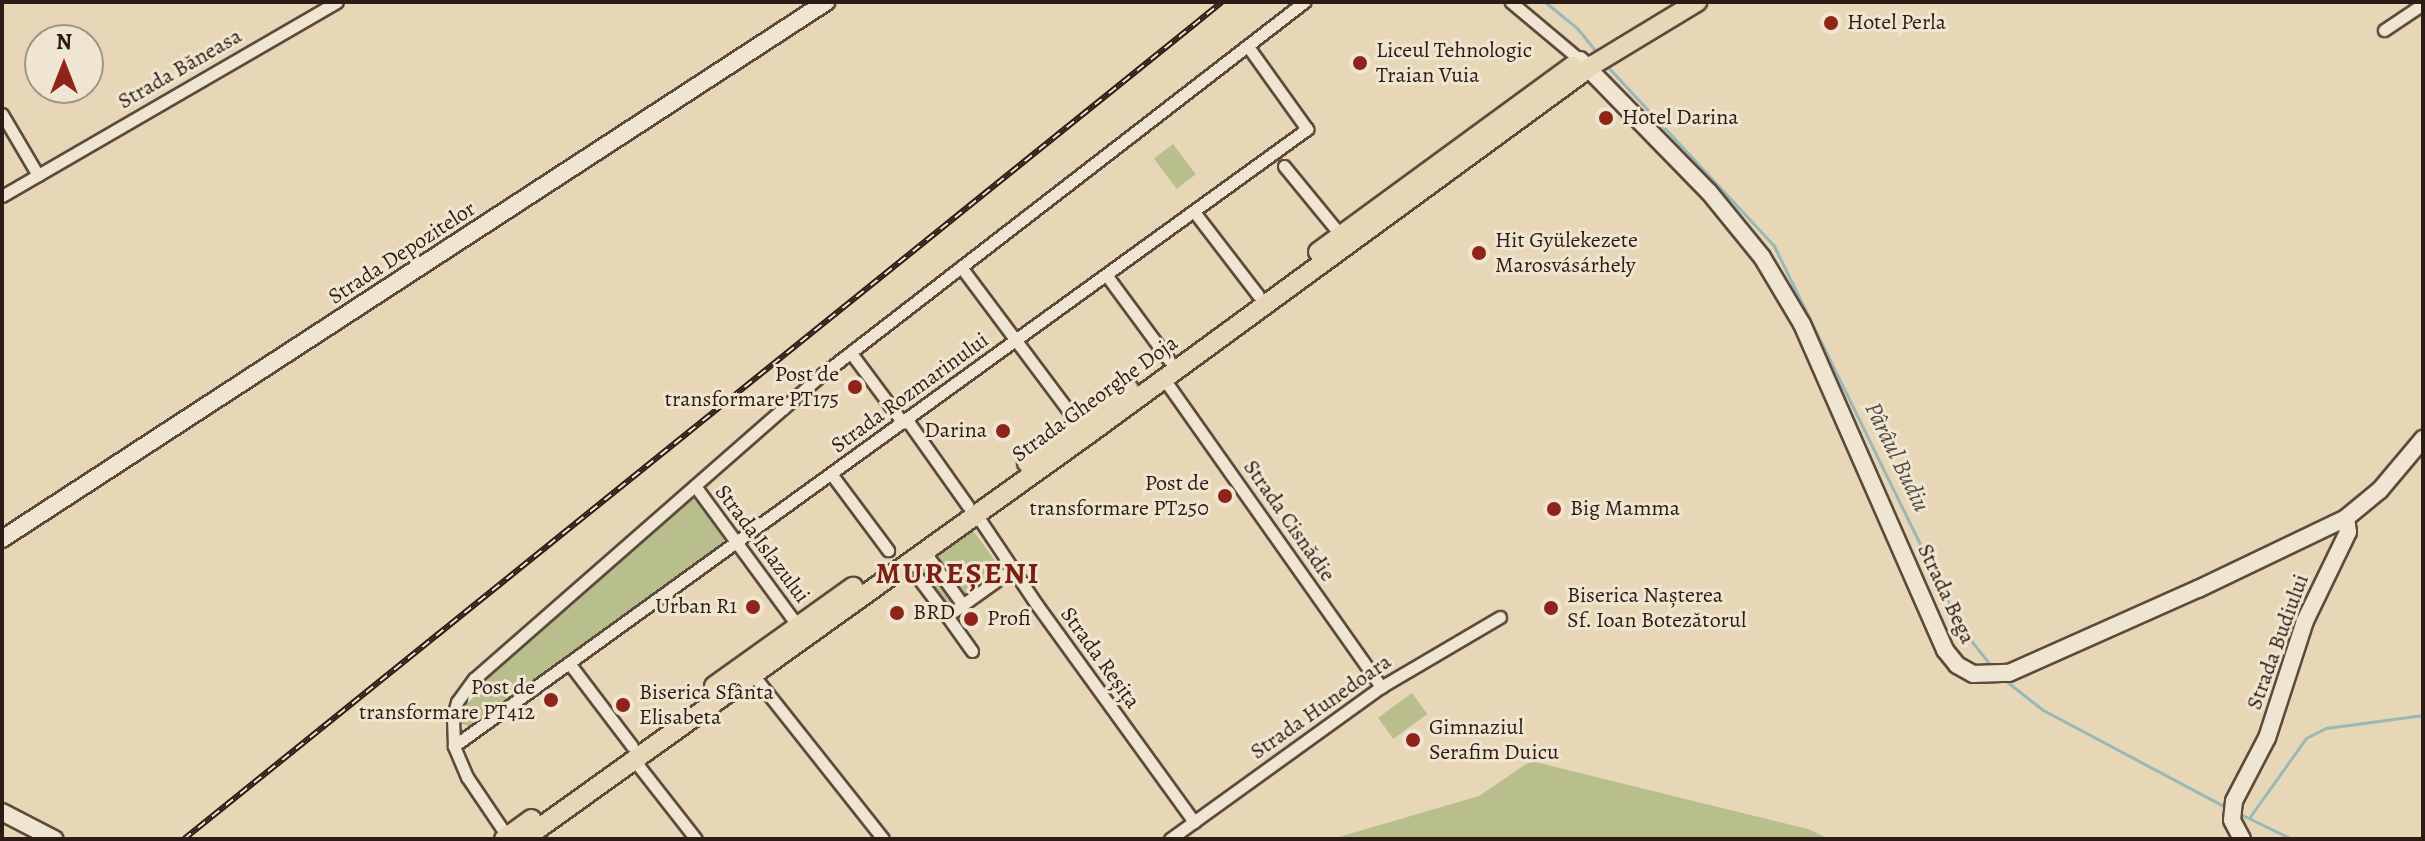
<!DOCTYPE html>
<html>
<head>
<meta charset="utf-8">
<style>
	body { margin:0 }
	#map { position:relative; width:2425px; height:841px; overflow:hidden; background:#e7d7b6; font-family:Alegreya,serif }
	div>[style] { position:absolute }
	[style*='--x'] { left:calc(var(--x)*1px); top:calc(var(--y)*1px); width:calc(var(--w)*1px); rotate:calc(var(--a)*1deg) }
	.green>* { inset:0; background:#b8be8c; transform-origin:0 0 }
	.stream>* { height:3px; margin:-1.5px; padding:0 1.5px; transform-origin:1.5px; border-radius:1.5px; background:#99b8b7 }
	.roads { filter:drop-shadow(2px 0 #5c4b3d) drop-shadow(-2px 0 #5c4b3d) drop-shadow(0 2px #5c4b3d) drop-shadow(0 -2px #5c4b3d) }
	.street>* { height:11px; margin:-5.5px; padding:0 5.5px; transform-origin:5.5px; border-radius:5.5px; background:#efe5d0 }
	.secondary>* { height:16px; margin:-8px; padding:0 8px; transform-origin:8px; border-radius:8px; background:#efe5d0 }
	.primary>* { height:18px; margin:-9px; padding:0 9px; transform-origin:9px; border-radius:9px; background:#e7d7b6 }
	.rail>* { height:6px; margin-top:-3px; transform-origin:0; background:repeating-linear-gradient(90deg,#efe5d0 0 9px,#2d1c15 0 18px); box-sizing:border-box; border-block:2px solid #2d1c15 }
	.dots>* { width:22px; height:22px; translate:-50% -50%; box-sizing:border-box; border:4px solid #efe5d0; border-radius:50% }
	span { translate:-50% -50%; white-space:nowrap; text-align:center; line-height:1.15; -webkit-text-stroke:6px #efe5d0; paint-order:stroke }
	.poi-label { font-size:22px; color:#2d1c15 }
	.left { translate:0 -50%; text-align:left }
	.right { translate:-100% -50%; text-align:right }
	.street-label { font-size:22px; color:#2d1c15 }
	.water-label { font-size:24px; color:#4d4b46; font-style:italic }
	.district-label { font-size:30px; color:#7a1f14; font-weight:700; letter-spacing:2px }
	.frame { position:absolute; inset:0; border:4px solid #2d1c15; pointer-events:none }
	.north { position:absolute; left:24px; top:24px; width:80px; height:80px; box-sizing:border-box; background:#efe5d0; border:2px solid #a19585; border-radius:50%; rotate:0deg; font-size:22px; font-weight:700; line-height:32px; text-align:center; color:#2d1c15 }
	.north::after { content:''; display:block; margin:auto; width:28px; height:36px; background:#8f2418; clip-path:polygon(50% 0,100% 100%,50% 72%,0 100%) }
</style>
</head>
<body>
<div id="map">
	<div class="green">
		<i style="left:1173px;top:144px;width:38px;height:24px;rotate:53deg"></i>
		<i style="clip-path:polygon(695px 499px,724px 536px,724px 546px,472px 727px,459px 723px,461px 706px,478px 684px,688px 501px)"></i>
		<i style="left:972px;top:529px;width:53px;height:69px;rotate:54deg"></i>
		<i style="left:1412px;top:693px;width:26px;height:42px;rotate:54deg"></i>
		<i style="clip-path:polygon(1531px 761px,1808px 829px,1829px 839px,1332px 839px,1479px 796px)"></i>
	</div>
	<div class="stream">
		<i style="--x:1545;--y:2;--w:41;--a:39.1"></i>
		<i style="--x:1577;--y:28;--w:33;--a:51"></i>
		<i style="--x:1607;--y:66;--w:246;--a:47.1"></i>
		<i style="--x:1774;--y:246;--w:425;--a:63.9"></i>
		<i style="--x:1961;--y:628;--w:50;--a:51.5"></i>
		<i style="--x:2006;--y:681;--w:47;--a:38.1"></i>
		<i style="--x:2043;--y:710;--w:208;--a:28"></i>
		<i style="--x:2238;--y:813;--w:60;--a:25.7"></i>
		<i style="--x:2249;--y:818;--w:98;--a:-54.5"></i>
		<i style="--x:2306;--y:738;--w:22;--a:-27"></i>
		<i style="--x:2326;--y:728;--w:98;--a:-7.6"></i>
	</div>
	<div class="roads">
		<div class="street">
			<i style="--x:1511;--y:2;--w:90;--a:40"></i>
			<i style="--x:2384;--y:30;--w:47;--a:-33.7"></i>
			<i style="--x:2;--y:114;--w:71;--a:59.5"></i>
			<i style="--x:1284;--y:166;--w:94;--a:50.6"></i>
			<i style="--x:2;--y:196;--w:387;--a:-30.1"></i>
			<i style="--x:1195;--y:213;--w:103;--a:52.5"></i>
			<i style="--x:961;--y:267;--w:197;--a:53.2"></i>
			<i style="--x:1107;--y:276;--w:104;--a:53.6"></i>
			<i style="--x:851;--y:353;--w:87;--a:53.4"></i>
			<i style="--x:1164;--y:379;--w:377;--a:54.8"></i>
			<i style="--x:907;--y:420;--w:105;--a:54.7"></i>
			<i style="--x:832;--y:475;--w:94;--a:53.3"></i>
			<i style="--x:695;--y:486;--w:172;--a:53.7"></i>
			<i style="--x:976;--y:514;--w:110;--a:56.2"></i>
			<i style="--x:1037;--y:605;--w:268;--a:54.1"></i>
			<i style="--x:929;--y:558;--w:58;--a:54.1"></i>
			<i style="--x:919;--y:579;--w:46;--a:52.9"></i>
			<i style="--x:972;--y:651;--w:43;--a:-125.5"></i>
			<i style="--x:947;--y:616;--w:74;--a:-35.6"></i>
			<i style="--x:569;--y:663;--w:104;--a:52.8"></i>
			<i style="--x:750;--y:671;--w:214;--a:51.6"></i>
			<i style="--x:454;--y:746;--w:1053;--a:-35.88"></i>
			<i style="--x:1307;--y:129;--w:100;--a:-125.6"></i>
			<i style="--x:634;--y:760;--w:100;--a:51.9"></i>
			<i style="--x:507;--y:836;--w:71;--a:-124.1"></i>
			<i style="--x:467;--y:777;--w:34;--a:-113"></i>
			<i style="--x:454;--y:746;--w:30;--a:-92"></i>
			<i style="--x:453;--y:716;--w:15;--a:-74"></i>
			<i style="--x:457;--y:702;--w:29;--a:-54"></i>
			<i style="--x:474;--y:679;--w:465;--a:-41.2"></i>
			<i style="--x:824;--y:373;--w:607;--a:-37.7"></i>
			<i style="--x:1170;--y:839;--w:260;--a:-35.8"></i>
			<i style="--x:1381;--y:687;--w:138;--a:-30.5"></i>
		</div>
		<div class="secondary">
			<i style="--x:1580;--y:60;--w:185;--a:45.7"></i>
			<i style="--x:1709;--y:192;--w:84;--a:50.8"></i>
			<i style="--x:1762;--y:257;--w:78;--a:59.2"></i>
			<i style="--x:1802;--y:324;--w:356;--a:66.3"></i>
			<i style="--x:1945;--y:650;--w:19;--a:51"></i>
			<i style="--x:1957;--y:665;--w:18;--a:29"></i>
			<i style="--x:1973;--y:674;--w:36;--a:-2"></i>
			<i style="--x:2009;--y:673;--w:207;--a:-24"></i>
			<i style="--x:2198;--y:589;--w:164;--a:-25.6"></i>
			<i style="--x:2346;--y:518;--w:44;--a:-39.5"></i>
			<i style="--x:2380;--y:490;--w:67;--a:-49.9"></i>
			<i style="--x:2;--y:539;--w:984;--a:-33.09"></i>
			<i style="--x:2;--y:812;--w:59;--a:27.4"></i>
			<i style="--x:2242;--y:839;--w:21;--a:-118"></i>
			<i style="--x:2232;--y:820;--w:19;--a:-84"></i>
			<i style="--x:2234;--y:801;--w:71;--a:-62.4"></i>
			<i style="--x:2267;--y:738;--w:123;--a:-72"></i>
			<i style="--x:2305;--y:621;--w:99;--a:-64.2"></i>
			<i style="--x:2348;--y:532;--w:14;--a:-98"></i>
		</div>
		<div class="primary">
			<i style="--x:1318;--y:252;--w:315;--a:-36.2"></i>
			<i style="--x:1027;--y:463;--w:126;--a:-36"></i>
			<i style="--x:714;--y:686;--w:171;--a:-35.5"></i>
			<i style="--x:504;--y:839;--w:34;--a:-36"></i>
			<i style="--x:524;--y:839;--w:697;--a:-35.65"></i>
			<i style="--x:1090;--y:433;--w:623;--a:-36.19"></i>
			<i style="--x:1593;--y:65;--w:122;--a:-31.2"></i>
		</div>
	</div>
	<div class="rail">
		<i style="--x:184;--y:839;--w:1333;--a:-38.88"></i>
	</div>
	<div class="dots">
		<i style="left:1831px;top:23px;background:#8f2418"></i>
		<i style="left:1360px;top:63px;background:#8f2418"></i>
		<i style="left:1606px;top:118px;background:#8f2418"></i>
		<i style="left:1479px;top:253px;background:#8f2418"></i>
		<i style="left:855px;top:387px;background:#8f2418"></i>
		<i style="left:1003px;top:431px;background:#8f2418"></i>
		<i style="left:1225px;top:496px;background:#8f2418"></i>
		<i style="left:1554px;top:509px;background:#8f2418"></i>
		<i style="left:753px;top:607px;background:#8f2418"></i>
		<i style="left:1551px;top:608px;background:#8f2418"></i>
		<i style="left:897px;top:613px;background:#8f2418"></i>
		<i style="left:971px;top:619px;background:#8f2418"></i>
		<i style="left:551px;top:700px;background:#8f2418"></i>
		<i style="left:623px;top:705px;background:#8f2418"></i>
		<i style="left:1413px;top:740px;background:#8f2418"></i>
	</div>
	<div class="poi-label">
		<span class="left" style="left:1847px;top:23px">Hotel Perla</span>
		<span class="left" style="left:1376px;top:63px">Liceul Tehnologic<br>Traian Vuia</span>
		<span class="left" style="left:1622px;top:118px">Hotel Darina</span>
		<span class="left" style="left:1495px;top:253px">Hit Gyülekezete<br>Marosvásárhely</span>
		<span class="right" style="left:839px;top:387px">Post de<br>transformare PT175</span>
		<span class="right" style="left:987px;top:431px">Darina</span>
		<span class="right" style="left:1209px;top:496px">Post de<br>transformare PT250</span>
		<span class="left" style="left:1570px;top:509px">Big Mamma</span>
		<span class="left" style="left:1567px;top:608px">Biserica Nașterea<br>Sf. Ioan Botezătorul</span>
		<span class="right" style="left:737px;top:607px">Urban R1</span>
		<span class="left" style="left:913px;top:613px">BRD</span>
		<span class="left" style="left:987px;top:619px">Profi</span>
		<span class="right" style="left:535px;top:700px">Post de<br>transformare PT412</span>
		<span class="left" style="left:639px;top:705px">Biserica Sfânta<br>Elisabeta</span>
		<span class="left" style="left:1429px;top:740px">Gimnaziul<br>Serafim Duicu</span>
	</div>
	<div class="street-label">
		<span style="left:180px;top:69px;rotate:-30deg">Strada Băneasa</span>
		<span style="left:402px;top:253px;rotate:-33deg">Strada Depozitelor</span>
		<span style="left:910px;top:393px;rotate:-36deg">Strada Rozmarinului</span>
		<span style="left:1095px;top:399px;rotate:-36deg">Strada Gheorghe Doja</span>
		<span style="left:1289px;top:521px;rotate:55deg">Strada Cisnădie</span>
		<span style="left:762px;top:544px;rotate:53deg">Strada Islazului</span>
		<span style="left:1946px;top:594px;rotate:65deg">Strada Bega</span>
		<span style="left:2278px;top:642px;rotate:-70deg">Strada Budiului</span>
		<span style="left:1100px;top:658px;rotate:54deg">Strada Reșița</span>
		<span style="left:1321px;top:707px;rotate:-35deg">Strada Hunedoara</span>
	</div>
	<div class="water-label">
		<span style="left:1897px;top:457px;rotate:64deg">Pârâul Budiu</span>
	</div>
	<div class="district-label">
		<span style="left:958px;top:573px">MUREȘENI</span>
	</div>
	<div class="frame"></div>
	<div class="north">N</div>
</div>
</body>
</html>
